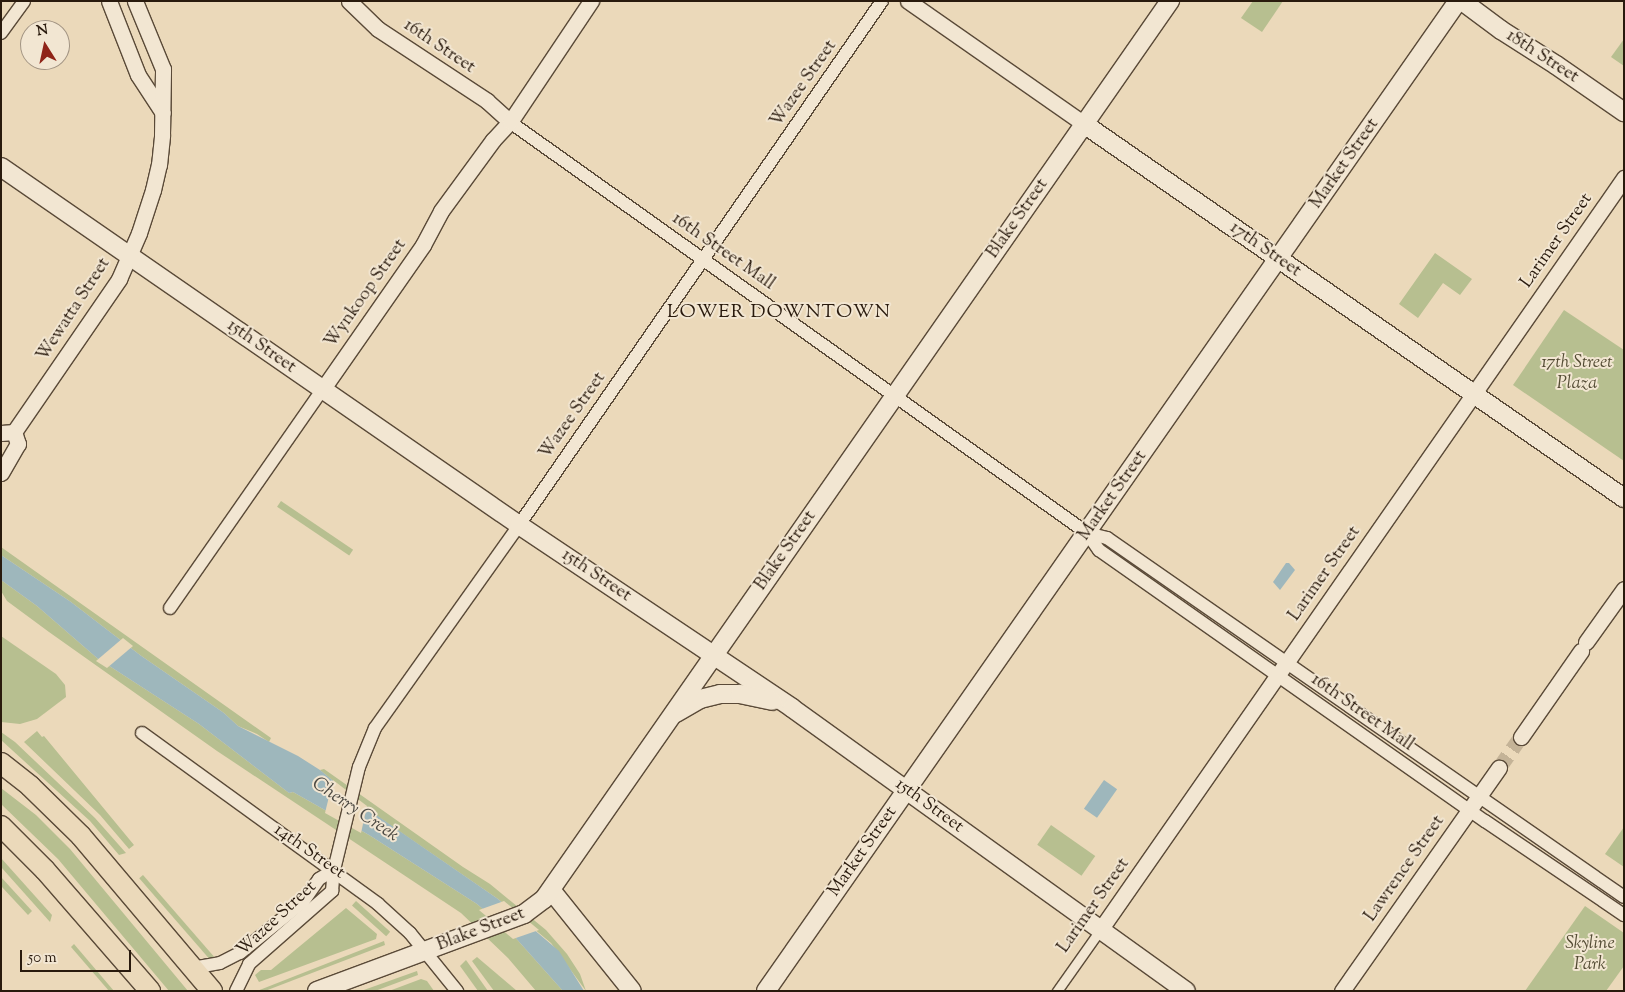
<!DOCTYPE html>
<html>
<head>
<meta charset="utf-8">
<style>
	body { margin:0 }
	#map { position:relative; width:1625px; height:992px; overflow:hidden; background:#ebd9ba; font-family:"Sorts Mill Goudy",serif }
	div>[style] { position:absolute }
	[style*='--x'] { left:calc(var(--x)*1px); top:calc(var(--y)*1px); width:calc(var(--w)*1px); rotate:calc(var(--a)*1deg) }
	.green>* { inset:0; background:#b7bf90; transform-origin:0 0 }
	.water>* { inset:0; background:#9eb7bc; transform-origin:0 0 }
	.pier>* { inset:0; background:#ebd9ba }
	.tertiary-tunnel>* { height:15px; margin-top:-7.5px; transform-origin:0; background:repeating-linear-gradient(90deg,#c4b397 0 15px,transparent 0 23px) }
	.roads { filter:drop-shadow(1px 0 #5a4a38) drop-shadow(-1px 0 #5a4a38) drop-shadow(0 1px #5a4a38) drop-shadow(0 -1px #5a4a38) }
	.pedestrian>* { height:9px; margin:-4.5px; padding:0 4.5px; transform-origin:4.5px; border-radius:4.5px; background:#f2e6d2 }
	.minor>* { height:12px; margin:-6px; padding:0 6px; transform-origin:6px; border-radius:6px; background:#f2e6d2 }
	.tertiary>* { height:15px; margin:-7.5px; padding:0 7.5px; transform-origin:7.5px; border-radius:7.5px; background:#f2e6d2 }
	.secondary>* { height:18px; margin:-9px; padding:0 9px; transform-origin:9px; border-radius:9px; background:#f2e6d2 }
	.primary>* { height:20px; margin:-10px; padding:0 10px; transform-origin:10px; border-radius:10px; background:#ebd9ba }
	span { translate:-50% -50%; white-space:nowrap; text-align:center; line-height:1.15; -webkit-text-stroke:4px #f2e6d2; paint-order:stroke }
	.street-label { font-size:18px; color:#291a0d }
	.park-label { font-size:18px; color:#544c34; font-style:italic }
	.neighbourhood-label { font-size:19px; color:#291a0d; letter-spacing:1px }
	.water-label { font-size:19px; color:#4c4942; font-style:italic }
	.frame { position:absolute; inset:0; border:2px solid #291a0d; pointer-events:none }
	.north { position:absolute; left:20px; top:20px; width:50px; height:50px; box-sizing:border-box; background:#f2e6d2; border:1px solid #a29483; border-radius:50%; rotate:350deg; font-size:14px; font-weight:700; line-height:20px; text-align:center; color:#291a0d }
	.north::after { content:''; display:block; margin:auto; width:18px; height:22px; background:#8f2418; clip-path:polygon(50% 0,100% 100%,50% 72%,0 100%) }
	.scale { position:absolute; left:20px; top:950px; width:111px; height:22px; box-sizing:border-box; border:2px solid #291a0d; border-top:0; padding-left:6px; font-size:15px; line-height:18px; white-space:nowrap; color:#291a0d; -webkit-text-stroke:4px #f2e6d2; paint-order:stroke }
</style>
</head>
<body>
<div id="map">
	<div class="green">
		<i style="clip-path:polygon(1253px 1px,1283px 1px,1262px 32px,1241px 18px)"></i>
		<i style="clip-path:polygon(1624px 39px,1624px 66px,1611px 57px)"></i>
		<i style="clip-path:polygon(1435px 253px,1472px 279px,1460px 295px,1443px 283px,1418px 318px,1399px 304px)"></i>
		<i style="clip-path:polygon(1564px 310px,1624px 350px,1624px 461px,1513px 385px)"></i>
		<i style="left:281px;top:501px;width:87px;height:7px;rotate:34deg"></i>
		<i style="clip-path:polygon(1px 547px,271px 738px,269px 742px,257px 734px,238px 726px,224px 713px,140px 655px,71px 602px,1px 555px)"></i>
		<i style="clip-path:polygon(1px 580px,37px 606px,97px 658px,199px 724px,289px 793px,293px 792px,369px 835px,477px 904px,513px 935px,563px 991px,536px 991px,508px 958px,461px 913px,217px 751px,49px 632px,7px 601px,1px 591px)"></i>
		<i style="clip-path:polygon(1px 636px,56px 674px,65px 685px,66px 697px,37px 719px,20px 724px,1px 722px)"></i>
		<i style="clip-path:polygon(37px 731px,42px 737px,44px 736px,134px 845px,129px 849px,100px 815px,24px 742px)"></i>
		<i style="clip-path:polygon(1px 732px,15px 742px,95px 818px,126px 853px,119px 855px,90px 821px,1px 740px)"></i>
		<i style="clip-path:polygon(324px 769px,463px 867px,490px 884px,546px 930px,567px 954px,580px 974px,586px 991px,551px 943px,498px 899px,367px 809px,320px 770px)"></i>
		<i style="clip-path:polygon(1px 788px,36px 815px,70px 849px,188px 991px,169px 991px,58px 859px,1px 804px)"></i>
		<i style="left:1051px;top:825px;width:54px;height:24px;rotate:35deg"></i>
		<i style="clip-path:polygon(1624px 827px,1624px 867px,1605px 854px)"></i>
		<i style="clip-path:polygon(1px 858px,52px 915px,50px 922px,1px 867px)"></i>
		<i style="left:143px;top:875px;width:109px;height:5px;rotate:49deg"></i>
		<i style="clip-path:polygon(1px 877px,32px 911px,28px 915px,1px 886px)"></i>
		<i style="left:356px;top:901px;width:46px;height:6px;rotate:42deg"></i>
		<i style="clip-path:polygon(1585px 906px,1624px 933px,1624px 966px,1606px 991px,1525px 991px)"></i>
		<i style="clip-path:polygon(346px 908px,377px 934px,376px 939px,259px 982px,255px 975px,261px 970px,271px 970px)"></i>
		<i style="clip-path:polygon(384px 941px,385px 945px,265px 991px,257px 991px)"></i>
		<i style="clip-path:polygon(74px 944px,114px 991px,109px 991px,71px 947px)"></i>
		<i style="clip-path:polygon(477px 957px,517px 991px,494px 991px,472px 961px)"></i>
		<i style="clip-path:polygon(466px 960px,488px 991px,478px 991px,460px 966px)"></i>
		<i style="clip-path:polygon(417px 971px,418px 975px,375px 991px,361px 991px)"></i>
		<i style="clip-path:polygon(421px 979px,427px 981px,434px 991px,389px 991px)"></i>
	</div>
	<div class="water">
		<i style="clip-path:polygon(1px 555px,71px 602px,140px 655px,224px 713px,238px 726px,298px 756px,320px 770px,369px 810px,498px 899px,559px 951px,584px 991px,563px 991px,513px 935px,477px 904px,369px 835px,293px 792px,289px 793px,199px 724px,97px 658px,37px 606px,1px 580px)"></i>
		<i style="clip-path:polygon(1286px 563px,1289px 563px,1295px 570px,1280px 590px,1273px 582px)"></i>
		<i style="left:1104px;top:780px;width:16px;height:35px;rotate:35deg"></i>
	</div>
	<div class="pier">
		<i style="clip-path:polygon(123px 638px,133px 646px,107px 668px,96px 661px)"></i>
		<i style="clip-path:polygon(333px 780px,367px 806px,361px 833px,325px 813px)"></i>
		<i style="clip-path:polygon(504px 901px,539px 930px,513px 939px,479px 910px)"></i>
	</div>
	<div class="tertiary-tunnel">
		<i style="--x:1499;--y:768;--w:38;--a:-55"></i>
	</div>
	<div class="roads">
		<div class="pedestrian">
			<i style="--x:1057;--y:991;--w:75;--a:-54.8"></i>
		</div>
		<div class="minor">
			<i style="--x:1;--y:33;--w:39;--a:-54"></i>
			<i style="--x:510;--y:122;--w:708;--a:35.46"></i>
			<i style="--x:1087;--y:533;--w:21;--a:55"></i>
			<i style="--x:1099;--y:550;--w:472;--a:35.1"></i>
			<i style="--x:1485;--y:821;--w:168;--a:34.1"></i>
			<i style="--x:1087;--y:533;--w:21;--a:14"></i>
			<i style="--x:1107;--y:538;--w:629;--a:34.78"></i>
			<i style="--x:170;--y:608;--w:266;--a:-55.1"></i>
			<i style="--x:142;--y:733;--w:291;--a:35.9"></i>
			<i style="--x:378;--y:904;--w:43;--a:42.2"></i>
			<i style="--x:410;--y:933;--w:75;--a:51"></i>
			<i style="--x:192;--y:968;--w:28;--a:-10"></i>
			<i style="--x:220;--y:963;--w:22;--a:-27"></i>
			<i style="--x:240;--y:953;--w:81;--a:-39"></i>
			<i style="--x:303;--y:902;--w:28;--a:-55"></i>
			<i style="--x:319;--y:879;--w:17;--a:-31"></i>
			<i style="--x:236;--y:991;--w:30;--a:-64"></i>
			<i style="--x:249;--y:964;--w:111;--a:-41.3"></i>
			<i style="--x:332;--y:891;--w:21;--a:-85"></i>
			<i style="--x:334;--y:870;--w:106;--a:-76.4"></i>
			<i style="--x:359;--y:767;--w:42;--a:-67.7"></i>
			<i style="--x:375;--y:728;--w:249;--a:-54.6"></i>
			<i style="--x:519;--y:525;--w:637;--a:-55.29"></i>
		</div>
		<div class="tertiary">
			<i style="--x:109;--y:1;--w:79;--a:68.6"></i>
			<i style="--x:138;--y:75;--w:45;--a:56.7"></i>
			<i style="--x:349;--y:1;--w:40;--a:44"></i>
			<i style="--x:378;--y:29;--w:131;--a:33.4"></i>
			<i style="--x:487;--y:101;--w:31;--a:42"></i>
			<i style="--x:908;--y:1;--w:215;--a:34.9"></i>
			<i style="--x:322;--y:390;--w:177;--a:-55.1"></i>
			<i style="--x:423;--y:245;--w:38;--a:-62"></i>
			<i style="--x:441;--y:211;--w:88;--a:-53.8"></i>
			<i style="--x:493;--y:140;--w:25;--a:-47"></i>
			<i style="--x:510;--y:122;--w:146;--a:-56.2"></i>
			<i style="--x:1;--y:433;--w:13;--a:-4"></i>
			<i style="--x:14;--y:432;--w:186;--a:-55.5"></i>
			<i style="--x:119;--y:279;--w:50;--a:-66.5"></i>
			<i style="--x:139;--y:233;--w:45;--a:-72"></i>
			<i style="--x:153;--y:190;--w:26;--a:-77"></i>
			<i style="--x:159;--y:165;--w:30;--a:-84"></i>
			<i style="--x:162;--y:135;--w:66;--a:-89.1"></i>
			<i style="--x:163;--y:69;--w:74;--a:-112.4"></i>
			<i style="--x:1;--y:473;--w:34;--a:-60"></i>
			<i style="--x:18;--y:444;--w:13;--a:-108"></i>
			<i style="--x:1586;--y:642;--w:65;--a:-54.4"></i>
			<i style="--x:1521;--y:737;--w:105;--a:-55.1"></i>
			<i style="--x:1100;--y:930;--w:917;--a:-55.13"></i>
			<i style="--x:1342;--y:991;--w:273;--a:-54.9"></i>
		</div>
		<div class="secondary">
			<i style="--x:1462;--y:1;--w:49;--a:36.6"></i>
			<i style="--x:1501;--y:30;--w:65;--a:32.5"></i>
			<i style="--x:1556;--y:65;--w:83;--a:34.7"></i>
			<i style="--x:1084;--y:124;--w:657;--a:34.71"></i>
			<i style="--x:1;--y:167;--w:630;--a:34.65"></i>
			<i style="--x:519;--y:525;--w:329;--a:33.8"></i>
			<i style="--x:792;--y:708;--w:485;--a:35.7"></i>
			<i style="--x:676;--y:713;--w:28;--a:-30"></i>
			<i style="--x:700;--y:699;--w:21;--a:-14"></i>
			<i style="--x:720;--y:694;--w:20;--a:0"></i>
			<i style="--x:740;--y:694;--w:33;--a:12"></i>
			<i style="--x:551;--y:890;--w:129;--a:51.3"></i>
			<i style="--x:317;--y:991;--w:221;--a:-20.4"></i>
			<i style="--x:524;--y:914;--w:25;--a:-37"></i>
			<i style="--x:544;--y:899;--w:1095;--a:-55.12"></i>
			<i style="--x:766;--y:991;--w:1208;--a:-55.05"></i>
		</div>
		<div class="primary">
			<i style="--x:1;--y:763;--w:37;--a:38"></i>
			<i style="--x:30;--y:786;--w:71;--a:44.4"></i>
			<i style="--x:81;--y:836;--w:203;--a:49.8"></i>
			<i style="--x:1;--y:826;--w:62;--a:45"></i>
			<i style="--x:45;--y:870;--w:160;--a:49"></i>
		</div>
	</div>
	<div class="street-label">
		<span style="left:439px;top:47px;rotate:34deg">16th Street</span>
		<span style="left:1542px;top:57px;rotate:33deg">18th Street</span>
		<span style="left:804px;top:84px;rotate:-55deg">Wazee Street</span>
		<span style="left:1345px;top:164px;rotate:-55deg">Market Street</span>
		<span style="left:1018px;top:219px;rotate:-55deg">Blake Street</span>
		<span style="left:1557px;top:241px;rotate:-55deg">Larimer Street</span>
		<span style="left:1265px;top:250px;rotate:35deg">17th Street</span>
		<span style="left:723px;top:252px;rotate:35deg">16th Street Mall</span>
		<span style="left:366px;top:294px;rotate:-55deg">Wynkoop Street</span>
		<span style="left:74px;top:310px;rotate:-57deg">Wewatta Street</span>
		<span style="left:261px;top:347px;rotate:35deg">15th Street</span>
		<span style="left:573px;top:416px;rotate:-55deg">Wazee Street</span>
		<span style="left:1113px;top:496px;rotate:-55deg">Market Street</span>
		<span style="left:786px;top:551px;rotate:-55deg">Blake Street</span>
		<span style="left:1325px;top:574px;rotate:-55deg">Larimer Street</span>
		<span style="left:596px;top:576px;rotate:34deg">15th Street</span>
		<span style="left:1362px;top:713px;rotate:35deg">16th Street Mall</span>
		<span style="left:929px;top:806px;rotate:36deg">15th Street</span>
		<span style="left:309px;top:852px;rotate:35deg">14th Street</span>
		<span style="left:863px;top:852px;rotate:-55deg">Market Street</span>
		<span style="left:1405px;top:869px;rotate:-55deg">Lawrence Street</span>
		<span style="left:1094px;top:906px;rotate:-55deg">Larimer Street</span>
		<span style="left:277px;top:919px;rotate:-43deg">Wazee Street</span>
		<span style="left:481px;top:930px;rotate:-21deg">Blake Street</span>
	</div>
	<div class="park-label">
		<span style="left:1577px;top:374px">17th Street<br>Plaza</span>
		<span style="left:1590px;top:955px">Skyline<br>Park</span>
	</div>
	<div class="neighbourhood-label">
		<span style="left:779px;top:313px">LOWER DOWNTOWN</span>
	</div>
	<div class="water-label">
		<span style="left:355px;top:810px;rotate:34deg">Cherry Creek</span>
	</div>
	<div class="frame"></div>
	<div class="north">N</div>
	<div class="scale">50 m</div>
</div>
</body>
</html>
